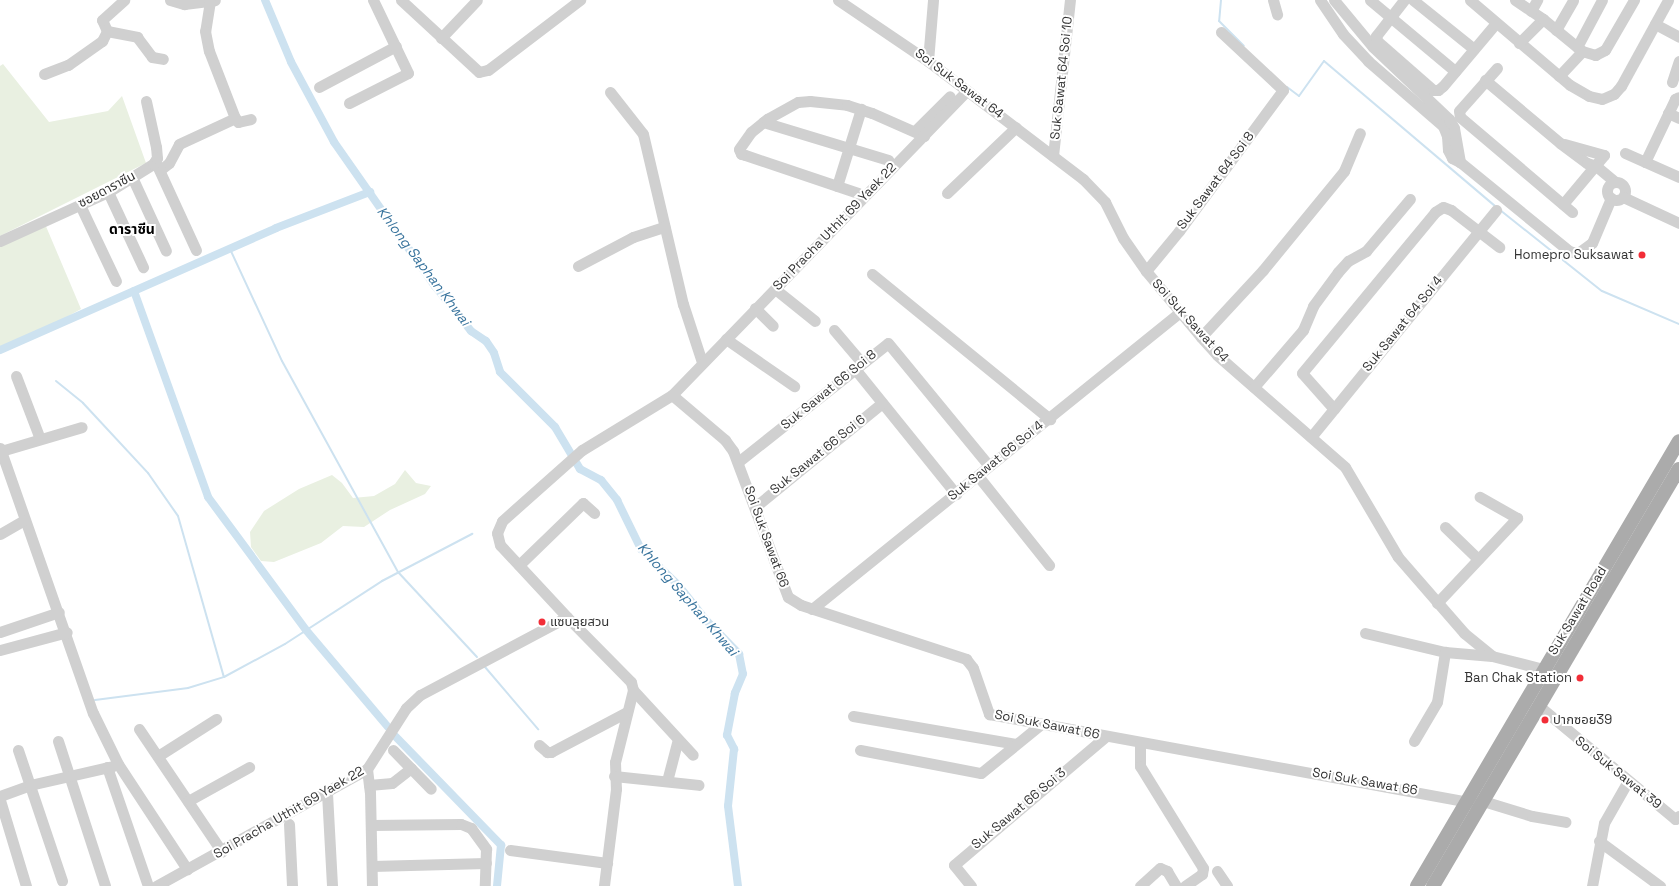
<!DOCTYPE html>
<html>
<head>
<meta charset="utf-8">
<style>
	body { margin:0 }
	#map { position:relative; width:1679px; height:886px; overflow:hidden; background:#fff; font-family:"Space Grotesk","Noto Sans Thai",sans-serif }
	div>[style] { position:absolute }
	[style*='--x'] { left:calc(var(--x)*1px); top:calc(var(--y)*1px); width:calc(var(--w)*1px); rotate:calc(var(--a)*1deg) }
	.green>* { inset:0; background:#e9f0e1 }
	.stream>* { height:2px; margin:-1px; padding:0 1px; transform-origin:1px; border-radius:1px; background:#cde2f0 }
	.canal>* { height:8px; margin:-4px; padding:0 4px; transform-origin:4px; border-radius:4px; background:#cde2f0 }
	.minor>* { height:11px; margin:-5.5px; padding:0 5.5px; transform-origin:5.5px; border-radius:5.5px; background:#d0d0d0 }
	.minor>.ring { margin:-5.5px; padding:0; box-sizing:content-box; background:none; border:11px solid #d0d0d0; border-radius:50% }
	.major>* { height:14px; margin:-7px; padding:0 7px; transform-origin:7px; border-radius:7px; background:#ababab }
	.dots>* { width:11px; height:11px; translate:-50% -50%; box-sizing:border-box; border:2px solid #fff; border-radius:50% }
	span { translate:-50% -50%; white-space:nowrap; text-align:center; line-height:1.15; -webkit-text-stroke:4px #fff; paint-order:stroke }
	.street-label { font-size:13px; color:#333 }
	.poi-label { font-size:13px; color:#333 }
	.right { translate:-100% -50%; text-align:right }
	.left { translate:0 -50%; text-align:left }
	.neighbourhood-label { font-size:14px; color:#000; font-weight:700 }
	.water-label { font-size:14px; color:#39749d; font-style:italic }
</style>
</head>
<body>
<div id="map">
	<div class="green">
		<i style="clip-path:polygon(3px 64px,49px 122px,108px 111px,122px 96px,146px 163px,0 236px,0 66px)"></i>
		<i style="clip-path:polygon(45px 224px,81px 309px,0 354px,0 245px)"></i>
		<i style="clip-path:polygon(405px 470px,416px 483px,431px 486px,425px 494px,390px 510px,364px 527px,343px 526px,321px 543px,274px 562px,261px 561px,251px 547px,250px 532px,264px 511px,299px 489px,332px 475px,342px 483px,353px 498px,374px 496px,395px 484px)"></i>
	</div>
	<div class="stream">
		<i style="--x:1221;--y:0;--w:21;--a:95"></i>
		<i style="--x:1219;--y:21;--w:35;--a:45"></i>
		<i style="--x:1287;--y:87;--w:15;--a:37"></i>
		<i style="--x:1299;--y:96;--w:43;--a:-54.5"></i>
		<i style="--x:1324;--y:61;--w:224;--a:40.3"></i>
		<i style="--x:1500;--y:210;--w:130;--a:38.5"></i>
		<i style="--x:1602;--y:291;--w:84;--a:23.2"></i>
		<i style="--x:230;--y:249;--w:123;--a:65.1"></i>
		<i style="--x:282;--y:361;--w:241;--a:61.2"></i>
		<i style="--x:398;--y:572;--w:116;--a:47.1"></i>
		<i style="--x:56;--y:381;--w:35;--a:39"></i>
		<i style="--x:83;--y:403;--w:96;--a:47.1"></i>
		<i style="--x:148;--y:473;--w:52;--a:55.1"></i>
		<i style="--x:178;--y:516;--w:167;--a:74.1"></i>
		<i style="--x:485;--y:667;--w:82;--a:49.5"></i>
		<i style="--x:95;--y:700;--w:94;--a:-7.4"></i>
		<i style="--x:188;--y:688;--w:38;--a:-17"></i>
		<i style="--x:224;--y:677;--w:69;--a:-28.4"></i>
		<i style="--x:285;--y:644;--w:116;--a:-33"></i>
		<i style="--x:382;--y:581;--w:102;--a:-27.6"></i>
	</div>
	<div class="canal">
		<i style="--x:265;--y:0;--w:67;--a:67.2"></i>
		<i style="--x:291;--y:62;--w:91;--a:61.7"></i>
		<i style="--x:334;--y:142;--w:176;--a:55"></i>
		<i style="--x:435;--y:286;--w:58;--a:51.3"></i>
		<i style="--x:471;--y:331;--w:18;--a:34"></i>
		<i style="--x:486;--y:341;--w:14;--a:56"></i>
		<i style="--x:494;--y:353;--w:20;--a:72"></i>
		<i style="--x:500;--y:372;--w:78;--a:45"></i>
		<i style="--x:555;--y:427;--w:49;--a:59.2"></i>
		<i style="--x:580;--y:469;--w:24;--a:28"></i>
		<i style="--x:601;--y:480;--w:26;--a:51"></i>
		<i style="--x:617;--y:500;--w:55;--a:63.9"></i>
		<i style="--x:641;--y:549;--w:53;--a:44.2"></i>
		<i style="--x:679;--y:586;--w:42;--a:51.8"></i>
		<i style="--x:705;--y:619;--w:49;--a:45.8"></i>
		<i style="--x:739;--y:654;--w:20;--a:79"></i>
		<i style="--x:743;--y:674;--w:21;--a:113"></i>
		<i style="--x:735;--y:693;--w:43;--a:100.8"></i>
		<i style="--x:727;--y:735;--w:16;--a:63"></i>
		<i style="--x:734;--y:749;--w:57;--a:96"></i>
		<i style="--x:728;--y:806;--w:81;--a:82.9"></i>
		<i style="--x:134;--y:291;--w:219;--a:70.2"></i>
		<i style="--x:208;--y:497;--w:165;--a:53.6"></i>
		<i style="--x:306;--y:630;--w:127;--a:49.8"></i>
		<i style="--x:0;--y:350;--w:302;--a:-23.8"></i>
		<i style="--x:276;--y:228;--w:101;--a:-21"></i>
		<i style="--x:396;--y:737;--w:151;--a:45.8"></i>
		<i style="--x:501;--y:845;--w:41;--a:95.6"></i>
	</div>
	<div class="minor">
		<i style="--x:170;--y:0;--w:15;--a:16"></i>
		<i style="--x:184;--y:4;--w:31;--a:-7"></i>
		<i style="--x:401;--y:0;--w:106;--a:42.7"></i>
		<i style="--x:479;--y:72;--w:9;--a:-13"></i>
		<i style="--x:488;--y:70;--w:116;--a:-37.3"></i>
		<i style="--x:838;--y:0;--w:109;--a:34.1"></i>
		<i style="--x:928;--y:61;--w:195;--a:37.3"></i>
		<i style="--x:1083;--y:179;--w:32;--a:46"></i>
		<i style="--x:1105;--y:202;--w:40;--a:63.4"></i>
		<i style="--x:1123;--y:238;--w:40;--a:55.1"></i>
		<i style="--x:1146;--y:271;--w:86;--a:50.2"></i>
		<i style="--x:1201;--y:337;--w:24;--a:48"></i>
		<i style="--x:1217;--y:355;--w:170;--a:41.2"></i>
		<i style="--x:1345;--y:467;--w:104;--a:59.5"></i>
		<i style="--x:1398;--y:557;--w:101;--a:49"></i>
		<i style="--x:1464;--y:633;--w:36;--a:39"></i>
		<i style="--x:1492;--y:656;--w:53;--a:14.3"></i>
		<i style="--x:1273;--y:0;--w:15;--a:74"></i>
		<i style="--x:1320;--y:0;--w:41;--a:55.9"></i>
		<i style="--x:1343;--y:34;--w:37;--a:47"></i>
		<i style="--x:1368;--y:61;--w:99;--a:40.9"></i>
		<i style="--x:1443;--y:126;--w:11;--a:68"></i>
		<i style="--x:1447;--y:136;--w:14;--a:86"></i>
		<i style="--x:1448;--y:150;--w:9;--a:63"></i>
		<i style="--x:1452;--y:158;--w:9;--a:27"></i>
		<i style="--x:1460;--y:162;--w:141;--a:39.2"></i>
		<i style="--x:1569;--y:251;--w:9;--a:13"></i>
		<i style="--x:1578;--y:253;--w:17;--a:-36"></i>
		<i style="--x:1592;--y:243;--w:49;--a:-67.1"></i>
		<i style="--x:1334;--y:0;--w:61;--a:50.3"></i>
		<i style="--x:1373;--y:47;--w:105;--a:43.5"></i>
		<i style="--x:1449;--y:119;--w:10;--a:61"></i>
		<i style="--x:1454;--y:128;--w:35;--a:80"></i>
		<i style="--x:1370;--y:0;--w:111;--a:39.9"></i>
		<i style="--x:1404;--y:0;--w:46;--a:127.9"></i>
		<i style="--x:1376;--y:36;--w:5;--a:79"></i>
		<i style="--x:1377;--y:41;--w:74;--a:41.2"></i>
		<i style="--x:1433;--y:90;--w:5;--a:0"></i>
		<i style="--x:1438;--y:90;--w:6;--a:-39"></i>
		<i style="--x:1443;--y:86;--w:82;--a:-49.9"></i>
		<i style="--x:1413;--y:0;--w:78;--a:38.8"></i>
		<i style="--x:1470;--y:0;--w:131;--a:40.4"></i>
		<i style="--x:1570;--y:85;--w:22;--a:30"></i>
		<i style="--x:1589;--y:96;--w:13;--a:13"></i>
		<i style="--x:1602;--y:99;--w:13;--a:-23"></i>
		<i style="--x:1614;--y:94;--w:11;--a:-49"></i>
		<i style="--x:1621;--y:86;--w:98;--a:-61.3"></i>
		<i style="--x:1515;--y:0;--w:34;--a:34"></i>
		<i style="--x:1543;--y:19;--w:34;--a:135"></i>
		<i style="--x:210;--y:1;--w:30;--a:99"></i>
		<i style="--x:205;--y:31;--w:20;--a:79"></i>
		<i style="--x:209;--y:51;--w:72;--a:68.8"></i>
		<i style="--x:235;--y:118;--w:5;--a:53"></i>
		<i style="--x:238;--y:122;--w:13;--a:-13"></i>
		<i style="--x:1531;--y:11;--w:13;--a:-61"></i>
		<i style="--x:1543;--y:19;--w:50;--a:39.4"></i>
		<i style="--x:1655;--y:24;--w:27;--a:28"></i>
		<i style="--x:1556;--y:30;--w:34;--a:-60"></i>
		<i style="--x:107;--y:31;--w:31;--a:11"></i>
		<i style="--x:137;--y:37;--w:25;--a:53"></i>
		<i style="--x:152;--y:57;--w:11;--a:10"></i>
		<i style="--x:441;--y:38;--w:52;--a:-46.5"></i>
		<i style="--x:1577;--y:47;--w:53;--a:-62"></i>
		<i style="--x:928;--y:61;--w:61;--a:-85.3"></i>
		<i style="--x:1497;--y:68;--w:57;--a:131.5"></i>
		<i style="--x:1459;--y:111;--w:6;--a:81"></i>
		<i style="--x:1460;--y:117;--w:147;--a:40.3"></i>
		<i style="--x:44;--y:74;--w:26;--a:-21"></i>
		<i style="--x:68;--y:65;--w:42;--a:-35.2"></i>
		<i style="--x:102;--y:41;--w:11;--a:-63"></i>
		<i style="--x:107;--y:31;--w:12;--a:-114"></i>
		<i style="--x:102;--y:20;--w:30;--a:-42"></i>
		<i style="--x:1559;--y:76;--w:34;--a:-47"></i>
		<i style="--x:1582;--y:51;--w:14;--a:17"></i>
		<i style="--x:1595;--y:55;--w:11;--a:-27"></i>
		<i style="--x:1605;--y:50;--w:58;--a:-59.9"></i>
		<i style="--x:1485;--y:80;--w:98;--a:40"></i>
		<i style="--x:1560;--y:143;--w:34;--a:37"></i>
		<i style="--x:1587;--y:163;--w:9;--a:18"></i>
		<i style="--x:1596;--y:166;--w:25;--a:40"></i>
		<i style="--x:1672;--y:82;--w:22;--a:-72"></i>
		<i style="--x:319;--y:87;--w:87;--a:-28"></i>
		<i style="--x:610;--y:92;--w:53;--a:51.8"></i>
		<i style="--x:643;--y:134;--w:175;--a:76.8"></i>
		<i style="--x:683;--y:304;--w:61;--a:71.9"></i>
		<i style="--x:349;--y:103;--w:66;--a:-27"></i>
		<i style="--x:408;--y:73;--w:81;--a:-115.6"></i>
		<i style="--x:1668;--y:113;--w:12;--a:24"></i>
		<i style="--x:763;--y:122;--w:131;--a:16.9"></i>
		<i style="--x:915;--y:131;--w:49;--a:-45"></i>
		<i style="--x:1625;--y:153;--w:59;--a:24"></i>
		<i style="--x:1053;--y:156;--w:157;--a:-83.8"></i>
		<i style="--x:155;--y:161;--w:98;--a:65.3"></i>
		<i style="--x:1645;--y:162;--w:70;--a:-64.5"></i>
		<i style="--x:1675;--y:99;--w:4;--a:-27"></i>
		<i style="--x:160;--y:170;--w:11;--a:-38"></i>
		<i style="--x:169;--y:163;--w:21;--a:-62"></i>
		<i style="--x:179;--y:144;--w:62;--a:-24.9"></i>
		<i style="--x:132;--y:177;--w:81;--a:65.3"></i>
		<i class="ring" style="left:1607px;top:182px;width:7px;height:7px"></i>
		<i style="--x:837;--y:186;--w:81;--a:-72.7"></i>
		<i style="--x:108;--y:192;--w:83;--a:65"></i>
		<i style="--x:858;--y:193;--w:119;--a:-161.4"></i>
		<i style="--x:745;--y:155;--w:4;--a:-166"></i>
		<i style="--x:741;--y:154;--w:5;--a:-112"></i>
		<i style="--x:739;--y:149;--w:21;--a:-55"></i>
		<i style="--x:751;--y:132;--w:21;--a:-39"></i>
		<i style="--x:767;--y:119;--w:35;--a:-29"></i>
		<i style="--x:798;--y:102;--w:12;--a:-5"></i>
		<i style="--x:810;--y:101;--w:37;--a:6"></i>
		<i style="--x:847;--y:105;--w:26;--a:18"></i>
		<i style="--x:872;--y:113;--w:57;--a:23.9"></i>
		<i style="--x:947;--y:193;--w:95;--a:-43.7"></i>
		<i style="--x:1623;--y:197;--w:62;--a:24.9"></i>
		<i style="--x:1563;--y:204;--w:64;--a:-50.1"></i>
		<i style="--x:1604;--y:155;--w:41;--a:-164.6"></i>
		<i style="--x:80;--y:205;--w:84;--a:64.7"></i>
		<i style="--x:0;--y:241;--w:119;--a:-24.4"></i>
		<i style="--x:108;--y:192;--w:53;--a:-31.9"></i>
		<i style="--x:153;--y:164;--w:7;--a:-56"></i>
		<i style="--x:157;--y:158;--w:11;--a:-95"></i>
		<i style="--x:156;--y:147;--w:47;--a:-102.3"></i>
		<i style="--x:578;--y:266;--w:62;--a:-27.8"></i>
		<i style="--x:633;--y:237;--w:33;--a:-18"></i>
		<i style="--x:1146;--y:271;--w:52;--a:-50.5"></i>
		<i style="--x:1179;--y:231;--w:175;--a:-53.6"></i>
		<i style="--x:1283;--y:90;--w:85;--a:-136.9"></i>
		<i style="--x:872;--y:274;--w:230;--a:39.2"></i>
		<i style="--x:775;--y:289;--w:51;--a:38.7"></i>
		<i style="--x:755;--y:308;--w:25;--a:45"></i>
		<i style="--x:834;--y:330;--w:43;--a:49.7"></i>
		<i style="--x:1201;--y:337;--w:91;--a:-47.2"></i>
		<i style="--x:1263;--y:270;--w:128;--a:-50.7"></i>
		<i style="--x:1344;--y:171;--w:41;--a:-67.2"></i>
		<i style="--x:726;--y:339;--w:83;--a:34.7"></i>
		<i style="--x:855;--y:369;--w:161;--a:51.1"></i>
		<i style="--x:16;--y:376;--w:67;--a:69.1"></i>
		<i style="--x:1254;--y:387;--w:75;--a:-49.3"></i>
		<i style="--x:1303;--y:330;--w:26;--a:-67"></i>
		<i style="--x:1313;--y:306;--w:42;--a:-53.7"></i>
		<i style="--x:1338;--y:272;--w:15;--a:-48"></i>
		<i style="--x:1348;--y:261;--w:21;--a:-29"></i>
		<i style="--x:1366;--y:251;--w:68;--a:-49.8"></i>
		<i style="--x:672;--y:395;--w:70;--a:40.3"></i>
		<i style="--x:725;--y:440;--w:14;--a:54"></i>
		<i style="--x:733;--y:451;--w:156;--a:69.4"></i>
		<i style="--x:788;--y:597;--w:15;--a:32"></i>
		<i style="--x:801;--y:605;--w:174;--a:18.1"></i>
		<i style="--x:966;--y:659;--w:11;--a:52"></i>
		<i style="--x:973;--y:668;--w:49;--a:70.8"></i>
		<i style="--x:989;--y:714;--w:494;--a:10.4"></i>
		<i style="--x:1334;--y:409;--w:48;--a:-131.6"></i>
		<i style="--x:1302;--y:373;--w:209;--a:-50.4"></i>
		<i style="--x:1435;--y:212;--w:9;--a:-32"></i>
		<i style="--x:1443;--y:207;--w:9;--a:21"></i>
		<i style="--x:1451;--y:210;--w:61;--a:37.6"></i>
		<i style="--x:1311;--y:437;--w:293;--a:-50.8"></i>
		<i style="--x:0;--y:448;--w:281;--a:70.7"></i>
		<i style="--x:93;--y:713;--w:57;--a:63.9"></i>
		<i style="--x:118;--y:764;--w:126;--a:56.7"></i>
		<i style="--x:1;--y:451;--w:84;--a:-16.5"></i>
		<i style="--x:738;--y:462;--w:191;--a:-38.4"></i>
		<i style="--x:888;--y:343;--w:159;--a:50.6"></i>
		<i style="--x:978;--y:476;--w:114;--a:51.4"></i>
		<i style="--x:755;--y:507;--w:164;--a:-39.3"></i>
		<i style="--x:1445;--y:527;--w:46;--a:44.1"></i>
		<i style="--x:0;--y:534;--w:28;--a:-30"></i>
		<i style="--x:519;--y:565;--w:89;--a:-44.1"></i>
		<i style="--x:583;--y:503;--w:15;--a:42"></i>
		<i style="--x:1437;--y:603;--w:117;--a:-46.7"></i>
		<i style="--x:1517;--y:518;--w:43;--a:-150.4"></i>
		<i style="--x:812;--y:609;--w:471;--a:-38.9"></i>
		<i style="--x:567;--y:617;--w:91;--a:45.4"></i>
		<i style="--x:631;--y:682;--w:8;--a:76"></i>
		<i style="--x:633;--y:690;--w:74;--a:104"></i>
		<i style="--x:615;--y:762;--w:27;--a:88"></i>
		<i style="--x:616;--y:789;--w:98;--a:97.1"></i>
		<i style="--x:0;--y:632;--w:62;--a:-18.7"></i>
		<i style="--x:1365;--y:633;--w:82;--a:13.4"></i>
		<i style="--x:0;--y:650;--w:69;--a:-15"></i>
		<i style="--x:633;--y:690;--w:88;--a:47.3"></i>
		<i style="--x:1539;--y:706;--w:177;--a:39.7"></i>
		<i style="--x:1675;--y:819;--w:5;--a:-37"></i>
		<i style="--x:853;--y:716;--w:165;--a:9.7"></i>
		<i style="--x:139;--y:729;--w:148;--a:56"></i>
		<i style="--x:58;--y:741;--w:152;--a:72"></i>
		<i style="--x:1414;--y:741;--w:45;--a:-59.5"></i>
		<i style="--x:1437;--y:702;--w:51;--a:-80.9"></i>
		<i style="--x:1445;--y:652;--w:47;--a:4.9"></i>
		<i style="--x:1140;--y:743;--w:23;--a:90"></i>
		<i style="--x:1140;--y:766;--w:120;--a:58.3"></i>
		<i style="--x:1203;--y:868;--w:6;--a:99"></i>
		<i style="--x:1202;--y:874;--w:21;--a:145"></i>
		<i style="--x:539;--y:745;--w:11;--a:41"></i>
		<i style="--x:547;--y:752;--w:4;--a:0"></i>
		<i style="--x:551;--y:752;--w:86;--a:-27.8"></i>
		<i style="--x:18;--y:750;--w:138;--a:71.4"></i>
		<i style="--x:393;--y:750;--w:54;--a:45.7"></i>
		<i style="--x:860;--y:750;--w:123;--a:10.8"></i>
		<i style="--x:981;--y:773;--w:76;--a:-39.1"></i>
		<i style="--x:158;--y:756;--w:69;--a:-32.5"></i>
		<i style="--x:107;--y:767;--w:126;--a:71"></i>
		<i style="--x:367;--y:769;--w:23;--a:83"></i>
		<i style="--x:370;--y:792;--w:94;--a:88.8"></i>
		<i style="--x:614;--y:776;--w:85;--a:6"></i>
		<i style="--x:667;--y:781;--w:43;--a:-75.3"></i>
		<i style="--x:369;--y:785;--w:23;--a:-5"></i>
		<i style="--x:392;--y:783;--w:24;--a:-38"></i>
		<i style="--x:327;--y:793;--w:93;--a:86.9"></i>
		<i style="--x:0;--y:796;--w:32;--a:-20"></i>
		<i style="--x:30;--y:785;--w:85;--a:-12.9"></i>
		<i style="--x:0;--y:800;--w:90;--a:73.2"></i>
		<i style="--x:188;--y:801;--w:70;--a:-29.1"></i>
		<i style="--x:1483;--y:801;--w:51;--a:17"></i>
		<i style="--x:1532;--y:816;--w:34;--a:10"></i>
		<i style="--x:289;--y:824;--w:62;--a:87.2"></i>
		<i style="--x:371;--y:825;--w:90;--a:-0.6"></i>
		<i style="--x:461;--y:824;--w:11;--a:22"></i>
		<i style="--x:471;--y:828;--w:26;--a:54"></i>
		<i style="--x:486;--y:849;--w:37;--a:92"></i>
		<i style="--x:1599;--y:841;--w:76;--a:36.4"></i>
		<i style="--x:510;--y:850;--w:98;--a:7.6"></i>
		<i style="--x:372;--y:866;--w:114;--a:-1.5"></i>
		<i style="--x:1217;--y:871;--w:18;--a:56"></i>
		<i style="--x:156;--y:886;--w:241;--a:-29"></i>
		<i style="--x:367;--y:769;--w:72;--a:-57.4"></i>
		<i style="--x:406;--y:708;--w:19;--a:-43"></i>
		<i style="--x:420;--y:695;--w:166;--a:-28"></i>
		<i style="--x:567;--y:617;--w:98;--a:-132.9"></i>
		<i style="--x:500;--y:545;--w:12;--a:-104"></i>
		<i style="--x:497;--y:533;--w:13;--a:-67"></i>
		<i style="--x:502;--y:521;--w:107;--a:-41.6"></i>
		<i style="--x:582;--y:450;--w:105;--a:-31.4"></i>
		<i style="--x:672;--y:395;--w:424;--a:-45.9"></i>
		<i style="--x:971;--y:886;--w:27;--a:-129"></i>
		<i style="--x:954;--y:865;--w:198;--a:-40.3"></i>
		<i style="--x:1140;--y:886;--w:27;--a:-42"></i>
		<i style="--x:1160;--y:868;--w:8;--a:23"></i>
		<i style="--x:1167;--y:871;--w:17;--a:59"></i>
		<i style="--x:1592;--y:886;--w:64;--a:-79.2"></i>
		<i style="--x:1604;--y:823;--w:48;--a:-60.3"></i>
	</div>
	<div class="major">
		<i style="--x:1417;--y:886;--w:516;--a:-59.51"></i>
		<i style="--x:1433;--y:886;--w:484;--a:-59.5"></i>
	</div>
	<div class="dots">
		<i style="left:1642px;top:255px;background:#f22d37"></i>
		<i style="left:542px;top:622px;background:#f22d37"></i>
		<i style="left:1580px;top:678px;background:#f22d37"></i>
		<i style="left:1545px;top:720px;background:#f22d37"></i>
	</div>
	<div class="street-label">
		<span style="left:1062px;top:78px;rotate:-84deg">Suk Sawat 64 Soi 10</span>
		<span style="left:959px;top:84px;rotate:37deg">Soi Suk Sawat 64</span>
		<span style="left:1216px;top:181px;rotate:-53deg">Suk Sawat 64 Soi 8</span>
		<span style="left:107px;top:190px;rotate:-28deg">ซอยดาราซีน</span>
		<span style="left:835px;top:227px;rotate:-46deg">Soi Pracha Uthit 69 Yaek 22</span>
		<span style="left:1190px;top:321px;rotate:48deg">Soi Suk Sawat 64</span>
		<span style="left:1403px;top:324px;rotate:-51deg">Suk Sawat 64 Soi 4</span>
		<span style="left:829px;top:390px;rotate:-39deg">Suk Sawat 66 Soi 8</span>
		<span style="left:818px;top:455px;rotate:-39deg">Suk Sawat 66 Soi 6</span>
		<span style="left:996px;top:461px;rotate:-39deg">Suk Sawat 66 Soi 4</span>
		<span style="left:766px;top:537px;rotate:70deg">Soi Suk Sawat 66</span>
		<span style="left:1578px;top:611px;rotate:-59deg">Suk Sawat Road</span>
		<span style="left:1047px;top:725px;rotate:11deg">Soi Suk Sawat 66</span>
		<span style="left:1618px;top:773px;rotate:39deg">Soi Suk Sawat 39</span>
		<span style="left:1365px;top:782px;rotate:10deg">Soi Suk Sawat 66</span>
		<span style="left:1019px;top:809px;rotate:-40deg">Suk Sawat 66 Soi 3</span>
		<span style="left:289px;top:813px;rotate:-30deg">Soi Pracha Uthit 69 Yaek 22</span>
	</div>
	<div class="poi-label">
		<span class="right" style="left:1634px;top:255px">Homepro Suksawat</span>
		<span class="left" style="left:550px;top:622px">แซบลุยสวน</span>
		<span class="right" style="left:1572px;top:678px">Ban Chak Station</span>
		<span class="left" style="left:1553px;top:720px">ปากซอย39</span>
	</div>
	<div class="neighbourhood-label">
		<span style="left:132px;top:229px">ดาราซีน</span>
	</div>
	<div class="water-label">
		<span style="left:424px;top:266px;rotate:53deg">Khlong Saphan Khwai</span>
		<span style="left:688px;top:599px;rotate:49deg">Khlong Saphan Khwai</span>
	</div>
</div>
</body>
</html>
